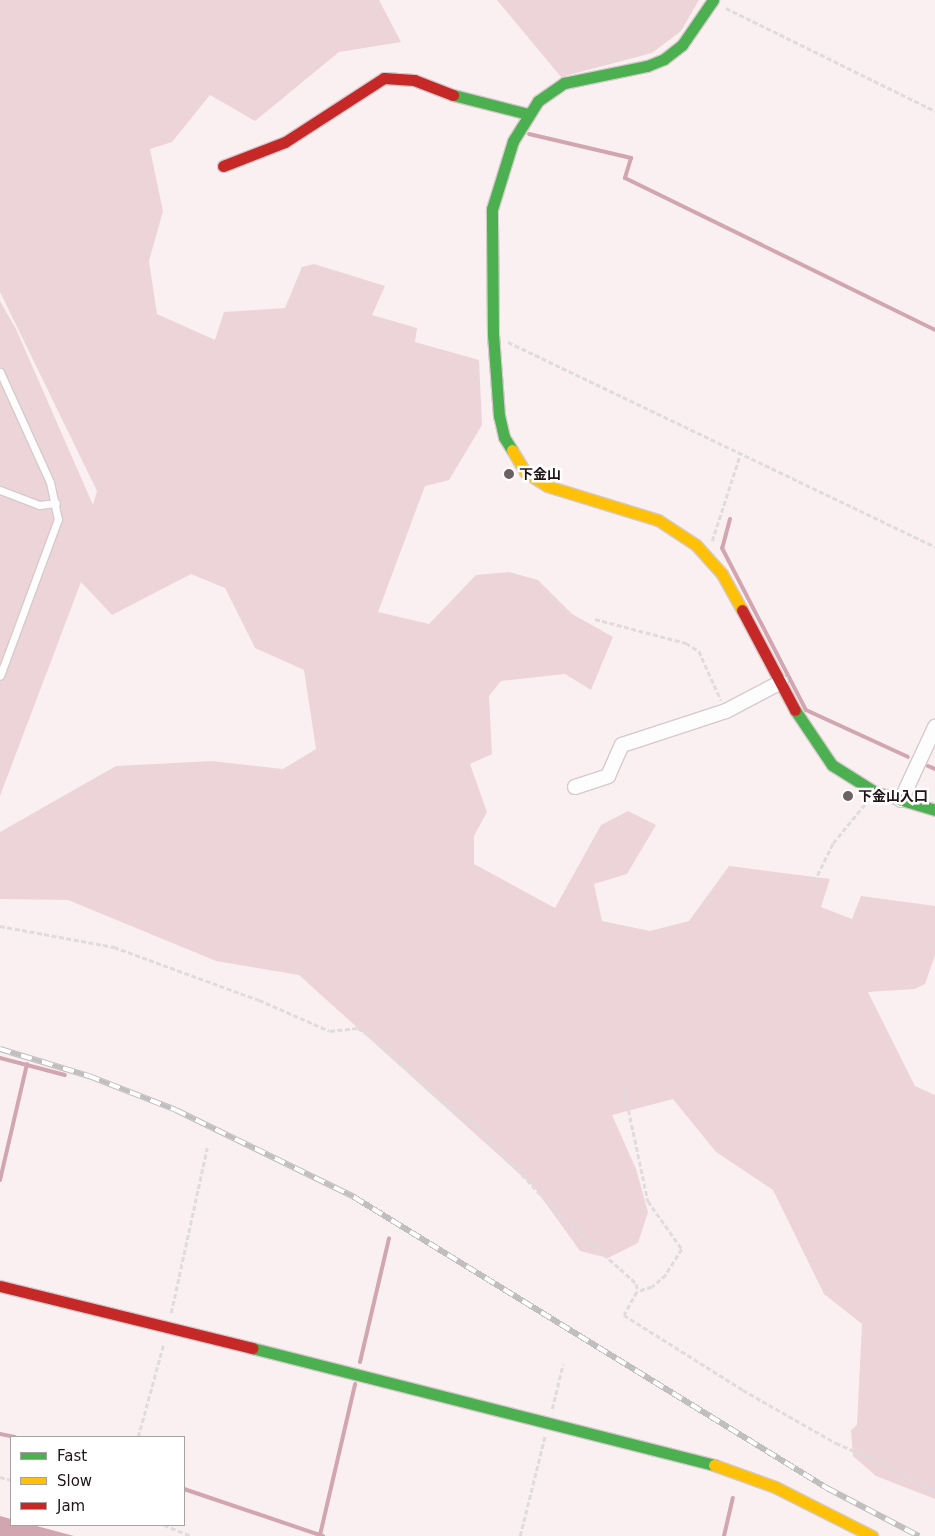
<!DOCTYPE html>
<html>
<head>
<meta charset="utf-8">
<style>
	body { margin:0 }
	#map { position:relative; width:935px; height:1536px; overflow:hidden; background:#faf0f2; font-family:"DejaVu Sans","Noto Sans JP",sans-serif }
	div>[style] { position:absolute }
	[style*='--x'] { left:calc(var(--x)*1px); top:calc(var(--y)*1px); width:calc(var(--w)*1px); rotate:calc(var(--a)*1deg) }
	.green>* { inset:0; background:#edd4d9 }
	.water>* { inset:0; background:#d1a6b1 }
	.stream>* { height:4px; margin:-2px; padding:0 2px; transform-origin:2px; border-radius:2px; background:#d1a6b1 }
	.path>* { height:2.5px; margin-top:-1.25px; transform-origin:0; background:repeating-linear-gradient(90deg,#e0dcdd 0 5px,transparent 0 7.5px) }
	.roads { filter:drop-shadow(1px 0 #d5cacc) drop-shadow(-1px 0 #d5cacc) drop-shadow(0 1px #d5cacc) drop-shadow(0 -1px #d5cacc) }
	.lane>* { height:7px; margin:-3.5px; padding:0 3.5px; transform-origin:3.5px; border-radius:3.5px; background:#fefdfd }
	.street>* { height:14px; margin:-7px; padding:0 7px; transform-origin:7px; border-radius:7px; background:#fefdfd }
	.fast>* { height:11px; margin:-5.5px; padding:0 5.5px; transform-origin:5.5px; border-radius:5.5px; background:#4caf50 }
	.slow>* { height:11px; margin:-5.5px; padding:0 5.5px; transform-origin:5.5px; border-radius:5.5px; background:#ffc107 }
	.jam>* { height:11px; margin:-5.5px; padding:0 5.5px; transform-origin:5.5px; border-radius:5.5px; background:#c62828 }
	.rail>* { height:5.5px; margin-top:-2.75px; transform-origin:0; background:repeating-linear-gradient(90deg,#fff 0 11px,#c1bebf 0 22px); box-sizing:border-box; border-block:1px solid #c1bebf }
	.dots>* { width:14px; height:14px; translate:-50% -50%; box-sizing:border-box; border:2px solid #fff; border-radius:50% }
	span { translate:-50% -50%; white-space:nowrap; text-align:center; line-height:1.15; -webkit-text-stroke:5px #fff; paint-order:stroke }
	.poi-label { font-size:14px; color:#211418; font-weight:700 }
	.left { translate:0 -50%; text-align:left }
	.legend { position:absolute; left:10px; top:1436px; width:175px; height:90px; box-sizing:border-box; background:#fff; border:1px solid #a6a1a3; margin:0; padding:6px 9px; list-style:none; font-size:15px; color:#211418 }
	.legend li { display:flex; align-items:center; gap:10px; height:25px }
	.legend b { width:25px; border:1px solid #a6a1a3 }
</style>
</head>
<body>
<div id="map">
	<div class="green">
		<i style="clip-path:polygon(0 0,379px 0,401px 42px,339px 52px,255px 121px,210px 95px,172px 142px,150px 149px,163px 211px,149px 261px,157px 314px,215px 340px,224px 312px,285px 308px,302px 267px,314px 264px,385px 286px,372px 315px,417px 328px,415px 342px,479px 360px,482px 425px,449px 480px,425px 486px,378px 612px,429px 624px,476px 575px,509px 572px,538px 580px,572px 614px,613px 637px,591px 690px,565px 674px,501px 681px,489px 696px,492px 754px,470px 764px,487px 812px,474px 836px,474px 864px,555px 908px,601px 825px,628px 811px,656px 825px,627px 874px,594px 884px,602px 921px,650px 931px,689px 921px,729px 866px,830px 879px,821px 907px,852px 919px,861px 896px,935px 906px,935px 955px,925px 984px,915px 989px,868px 992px,915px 1086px,935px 1095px,935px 1499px,876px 1476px,853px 1456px,851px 1430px,857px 1425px,862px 1324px,824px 1294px,773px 1190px,716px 1152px,673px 1099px,612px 1115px,636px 1169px,648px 1212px,638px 1243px,608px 1258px,580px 1251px,534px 1187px,299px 975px,216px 961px,68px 900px,0 899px,0 832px,116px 766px,212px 761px,283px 769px,316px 749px,304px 670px,255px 648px,225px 588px,191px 574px,112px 615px,81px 582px,0 796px,0 301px,16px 329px,93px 505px,97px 491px,0 292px)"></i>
		<i style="clip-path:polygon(497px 0,699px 0,681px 31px,652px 53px,561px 77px)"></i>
	</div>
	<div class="water">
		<i style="clip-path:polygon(0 1516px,11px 1519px,11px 1525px,33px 1525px,74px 1536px,0 1536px)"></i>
	</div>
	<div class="stream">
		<i style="--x:529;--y:134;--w:105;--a:13.2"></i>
		<i style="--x:631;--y:158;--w:21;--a:107"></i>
		<i style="--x:625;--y:178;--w:345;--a:26.1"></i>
		<i style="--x:730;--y:519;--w:30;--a:105"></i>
		<i style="--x:722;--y:548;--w:182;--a:62.6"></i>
		<i style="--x:806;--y:710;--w:112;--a:24.7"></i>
		<i style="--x:928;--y:766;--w:8;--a:23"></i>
		<i style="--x:0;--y:1058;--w:67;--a:14.7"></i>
		<i style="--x:0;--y:1180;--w:119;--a:-76.9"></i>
		<i style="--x:360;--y:1362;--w:127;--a:-76.8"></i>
		<i style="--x:0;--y:1434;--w:15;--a:11"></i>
		<i style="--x:184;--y:1489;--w:147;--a:18.7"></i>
		<i style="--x:320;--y:1535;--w:155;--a:-76.9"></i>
		<i style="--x:724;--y:1536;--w:39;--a:-77"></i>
	</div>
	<div class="path">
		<i style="--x:726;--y:8;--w:233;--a:26.2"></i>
		<i style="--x:508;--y:342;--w:474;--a:25.6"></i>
		<i style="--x:712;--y:541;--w:90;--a:-72"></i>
		<i style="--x:595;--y:619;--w:94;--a:14.8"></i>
		<i style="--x:686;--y:643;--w:15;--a:32"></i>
		<i style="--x:699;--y:651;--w:54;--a:65.8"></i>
		<i style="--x:814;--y:882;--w:43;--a:-64"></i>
		<i style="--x:833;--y:843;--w:50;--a:-50.6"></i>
		<i style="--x:0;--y:926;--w:116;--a:10.4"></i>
		<i style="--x:114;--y:947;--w:154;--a:20.1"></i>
		<i style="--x:259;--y:1000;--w:77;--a:23.6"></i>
		<i style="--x:330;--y:1031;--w:28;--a:-6"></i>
		<i style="--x:358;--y:1028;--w:17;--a:33"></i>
		<i style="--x:372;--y:1037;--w:88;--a:42.7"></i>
		<i style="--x:437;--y:1097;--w:48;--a:35.7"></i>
		<i style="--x:476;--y:1125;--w:122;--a:47"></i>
		<i style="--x:559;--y:1214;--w:105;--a:41.9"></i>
		<i style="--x:637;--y:1284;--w:8;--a:90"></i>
		<i style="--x:637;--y:1292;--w:26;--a:119"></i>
		<i style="--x:624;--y:1315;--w:141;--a:32.2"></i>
		<i style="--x:743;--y:1390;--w:107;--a:29.7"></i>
		<i style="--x:836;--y:1443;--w:67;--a:23.9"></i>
		<i style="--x:897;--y:1470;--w:43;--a:28.9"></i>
		<i style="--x:624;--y:1088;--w:116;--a:78"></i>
		<i style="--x:648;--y:1201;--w:59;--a:54.7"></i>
		<i style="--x:682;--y:1249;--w:31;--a:122"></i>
		<i style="--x:666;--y:1275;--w:18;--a:139"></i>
		<i style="--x:652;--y:1287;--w:16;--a:162"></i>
		<i style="--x:171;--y:1313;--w:169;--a:-77.7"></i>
		<i style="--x:552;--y:1409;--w:46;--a:-76.3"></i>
		<i style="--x:138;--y:1437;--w:98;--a:-74.7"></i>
		<i style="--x:0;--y:1477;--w:11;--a:15"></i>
		<i style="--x:164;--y:1525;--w:29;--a:22"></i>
		<i style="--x:520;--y:1536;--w:103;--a:-76"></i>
	</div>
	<div class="roads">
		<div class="lane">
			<i style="--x:0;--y:372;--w:121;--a:65.6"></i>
			<i style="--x:50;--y:482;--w:38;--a:78"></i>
			<i style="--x:58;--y:519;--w:167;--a:110.3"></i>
			<i style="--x:0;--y:490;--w:42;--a:21"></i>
			<i style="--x:39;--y:505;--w:17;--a:-7"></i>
		</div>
		<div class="street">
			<i style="--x:575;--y:787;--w:35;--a:-18"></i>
			<i style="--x:608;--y:776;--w:34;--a:-66"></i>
			<i style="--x:622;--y:745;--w:109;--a:-18.1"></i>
			<i style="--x:726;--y:711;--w:62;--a:-27.8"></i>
			<i style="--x:901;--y:800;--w:81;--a:-65"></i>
		</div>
		<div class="fast">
			<i style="--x:453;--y:95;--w:77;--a:14.2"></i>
			<i style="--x:512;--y:450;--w:15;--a:-122"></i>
			<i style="--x:504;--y:437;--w:22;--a:-103"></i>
			<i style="--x:499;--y:416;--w:81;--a:-94.2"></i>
			<i style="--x:493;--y:335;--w:126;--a:-90.5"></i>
			<i style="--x:492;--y:209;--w:71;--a:-72.8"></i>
			<i style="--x:513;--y:141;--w:47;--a:-58"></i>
			<i style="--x:538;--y:101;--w:32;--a:-35"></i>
			<i style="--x:564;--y:83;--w:85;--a:-11.6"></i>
			<i style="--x:647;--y:66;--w:18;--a:-22"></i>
			<i style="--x:664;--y:59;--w:23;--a:-38"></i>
			<i style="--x:682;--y:45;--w:55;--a:-55.4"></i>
			<i style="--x:795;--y:710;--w:66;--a:56.1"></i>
			<i style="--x:832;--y:765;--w:51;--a:32.1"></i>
			<i style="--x:875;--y:792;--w:63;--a:16.7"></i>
			<i style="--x:252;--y:1348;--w:477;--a:14.2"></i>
		</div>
		<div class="slow">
			<i style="--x:512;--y:450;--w:26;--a:59"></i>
			<i style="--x:525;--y:472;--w:26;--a:32"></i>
			<i style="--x:547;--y:486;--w:116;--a:17"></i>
			<i style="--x:658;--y:520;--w:45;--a:33.3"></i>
			<i style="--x:696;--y:545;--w:39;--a:48"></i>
			<i style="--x:722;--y:574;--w:41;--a:60.9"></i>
			<i style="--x:714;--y:1465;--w:65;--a:19.8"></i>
			<i style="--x:775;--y:1487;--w:109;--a:26.8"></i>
		</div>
		<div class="jam">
			<i style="--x:223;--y:166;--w:66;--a:-21.2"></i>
			<i style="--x:285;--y:142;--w:118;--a:-32.9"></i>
			<i style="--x:384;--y:78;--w:30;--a:4"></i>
			<i style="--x:414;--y:80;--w:42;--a:21"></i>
			<i style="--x:742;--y:610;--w:113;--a:62.1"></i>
			<i style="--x:0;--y:1286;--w:260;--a:13.8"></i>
		</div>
	</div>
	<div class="rail">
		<i style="--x:0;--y:1049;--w:93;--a:16.9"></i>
		<i style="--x:89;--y:1076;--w:93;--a:21.3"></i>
		<i style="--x:176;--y:1110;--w:198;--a:26"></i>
		<i style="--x:354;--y:1197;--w:555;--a:31.6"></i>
		<i style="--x:827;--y:1488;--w:104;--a:27.6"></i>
	</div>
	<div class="dots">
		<i style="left:509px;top:474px;background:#6d6164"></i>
		<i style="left:848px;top:796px;background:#6d6164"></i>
	</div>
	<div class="poi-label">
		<span class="left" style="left:519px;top:474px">下金山</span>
		<span class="left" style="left:858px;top:796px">下金山入口</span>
	</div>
	<ul class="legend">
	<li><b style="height:6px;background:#4caf50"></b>Fast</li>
	<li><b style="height:6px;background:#ffc107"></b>Slow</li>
	<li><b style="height:6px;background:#c62828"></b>Jam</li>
	</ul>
</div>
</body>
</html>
